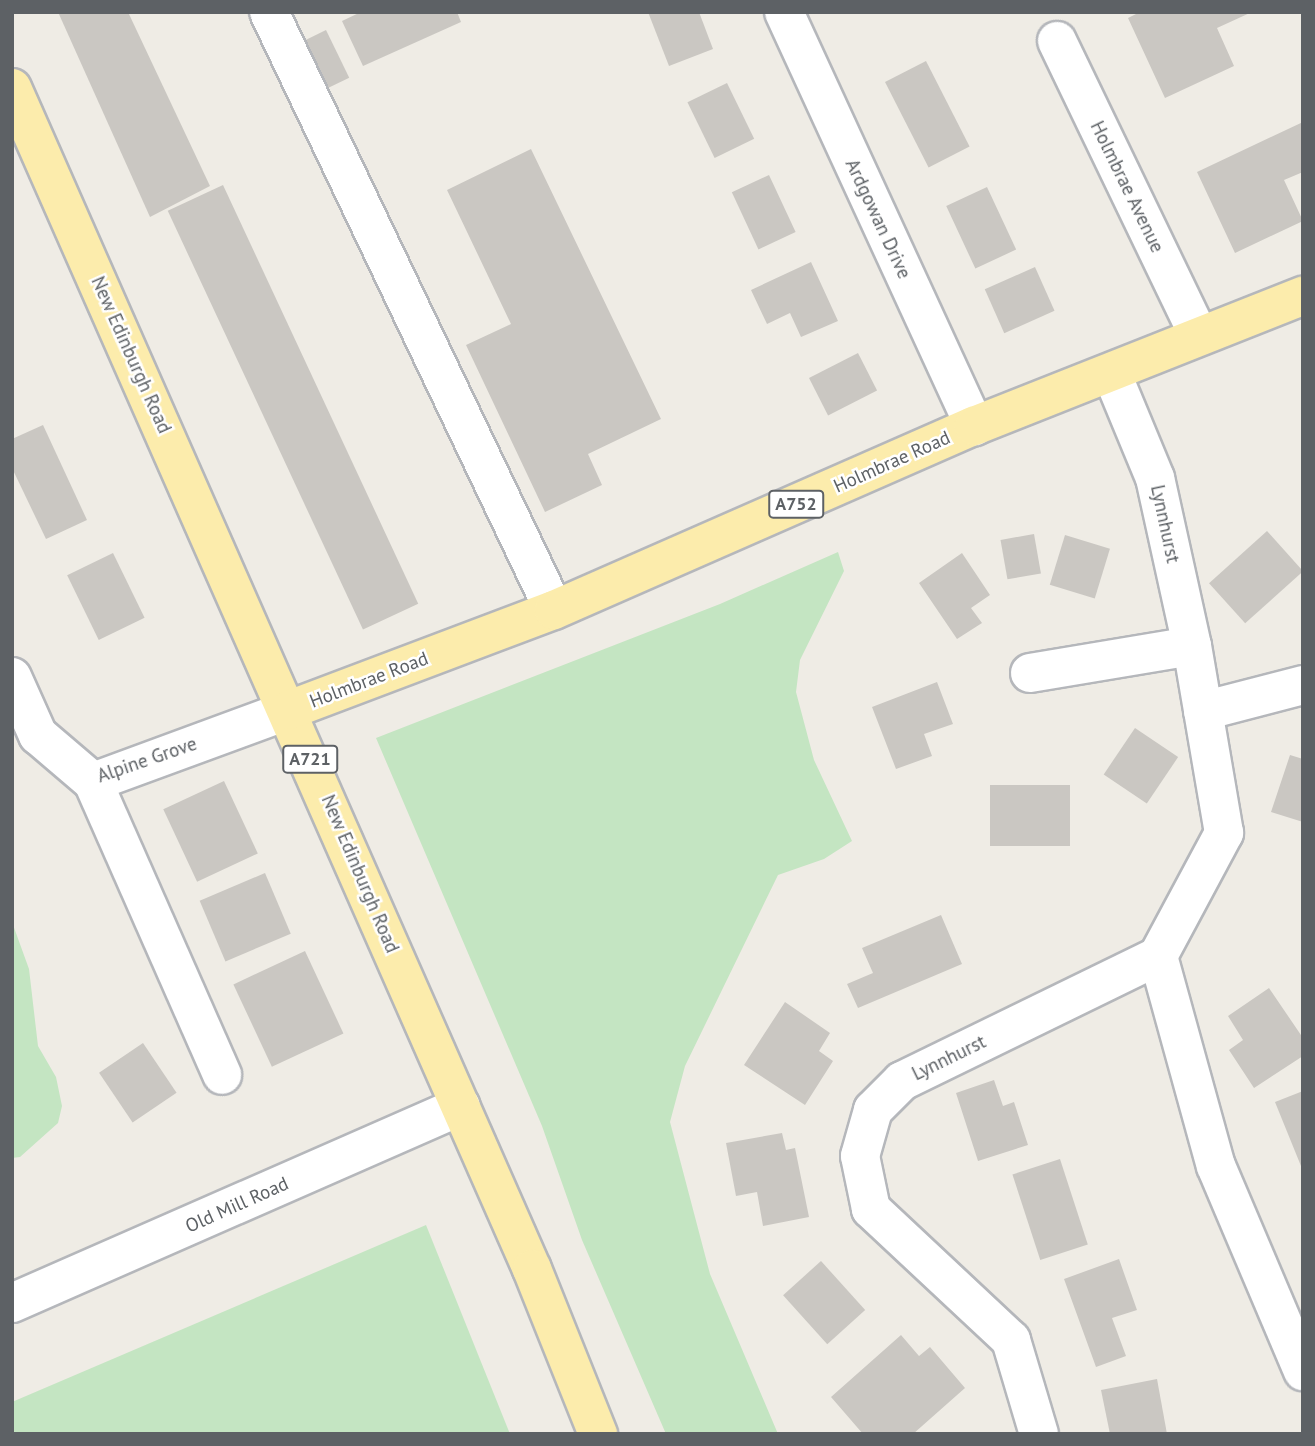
<!DOCTYPE html>
<html>
<head>
<meta charset="utf-8">
<style>
	body { margin:0 }
	#map { position:relative; width:1315px; height:1446px; overflow:hidden; background:#efece5; font-family:"PT Sans",sans-serif }
	div>[style] { position:absolute }
	[style*='--x'] { left:calc(var(--x)*1px); top:calc(var(--y)*1px); width:calc(var(--w)*1px); rotate:calc(var(--a)*1deg) }
	.green>* { inset:0; background:#c4e5c2 }
	.building>* { inset:0; background:#cac7c2; transform-origin:0 0 }
	.roads { filter:drop-shadow(2px 0 #b5b7bb) drop-shadow(-2px 0 #b5b7bb) drop-shadow(0 2px #b5b7bb) drop-shadow(0 -2px #b5b7bb) }
	.minor>* { height:38px; margin:-19px; padding:0 19px; transform-origin:19px; border-radius:19px; background:#fff }
	.major>* { height:38px; margin:-19px; padding:0 19px; transform-origin:19px; border-radius:19px; background:#fcecac }
	span { translate:-50% -50%; white-space:nowrap; text-align:center; line-height:1.15; -webkit-text-stroke:5px #fff; paint-order:stroke }
	.shield-label span { padding:2px 5px; background:#fff; border:2px solid; border-radius:5px; -webkit-text-stroke-width:0 }
	.shield-label { font-size:18px; color:#5d6165; font-weight:700 }
	.street-label { font-size:19px; color:#5d6165 }
	.frame { position:absolute; inset:0; border:14px solid #5d6165; pointer-events:none }
</style>
</head>
<body>
<div id="map">
	<div class="green">
		<i style="clip-path:polygon(838px 552px,844px 571px,800px 660px,796px 692px,814px 760px,852px 841px,824px 859px,778px 875px,685px 1066px,670px 1122px,710px 1274px,778px 1434px,666px 1434px,582px 1240px,542px 1126px,376px 738px,720px 604px)"></i>
		<i style="clip-path:polygon(12px 922px,29px 969px,38px 1046px,56px 1077px,62px 1106px,58px 1123px,20px 1157px,12px 1158px)"></i>
		<i style="clip-path:polygon(426px 1225px,510px 1434px,12px 1434px,12px 1402px)"></i>
	</div>
	<div class="building">
		<i style="clip-path:polygon(58px 12px,128px 12px,210px 186px,150px 217px)"></i>
		<i style="clip-path:polygon(361px 12px,457px 12px,461px 22px,363px 66px,342px 21px)"></i>
		<i style="clip-path:polygon(648px 12px,699px 12px,713px 49px,669px 66px)"></i>
		<i style="clip-path:polygon(1140px 12px,1252px 12px,1217px 28px,1234px 66px,1165px 98px,1128px 18px)"></i>
		<i style="left:326px;top:30px;width:53px;height:30px;rotate:64deg"></i>
		<i style="left:926px;top:61px;width:96px;height:46px;rotate:63deg"></i>
		<i style="left:727px;top:83px;width:62px;height:44px;rotate:64deg"></i>
		<i style="clip-path:polygon(1303px 122px,1303px 172px,1284px 180px,1303px 221px,1235px 253px,1197px 172px)"></i>
		<i style="clip-path:polygon(531px 149px,661px 419px,588px 454px,602px 485px,545px 512px,466px 345px,511px 324px,447px 190px)"></i>
		<i style="left:769px;top:175px;width:63px;height:41px;rotate:65deg"></i>
		<i style="left:223px;top:185px;width:462px;height:61px;rotate:65deg"></i>
		<i style="left:987px;top:187px;width:69px;height:45px;rotate:65deg"></i>
		<i style="clip-path:polygon(811px 262px,838px 321px,801px 337px,790px 313px,767px 324px,751px 290px)"></i>
		<i style="left:1035px;top:267px;width:48px;height:55px;rotate:66deg"></i>
		<i style="left:858px;top:353px;width:42px;height:55px;rotate:63deg"></i>
		<i style="clip-path:polygon(43px 425px,87px 520px,46px 539px,12px 468px,12px 439px)"></i>
		<i style="left:1267px;top:531px;width:54px;height:78px;rotate:48deg"></i>
		<i style="left:1034px;top:534px;width:40px;height:34px;rotate:80deg"></i>
		<i style="left:1065px;top:535px;width:47px;height:52px;rotate:17deg"></i>
		<i style="left:113px;top:553px;width:72px;height:51px;rotate:64deg"></i>
		<i style="clip-path:polygon(962px 553px,990px 595px,971px 608px,982px 623px,957px 639px,919px 583px)"></i>
		<i style="clip-path:polygon(937px 682px,953px 724px,924px 734px,932px 756px,896px 769px,872px 707px)"></i>
		<i style="left:1135px;top:728px;width:52px;height:56px;rotate:34deg"></i>
		<i style="clip-path:polygon(1290px 755px,1303px 759px,1303px 822px,1271px 812px)"></i>
		<i style="left:224px;top:781px;width:80px;height:67px;rotate:65deg"></i>
		<i style="left:990px;top:785px;width:80px;height:61px"></i>
		<i style="left:265px;top:873px;width:66px;height:71px;rotate:67deg"></i>
		<i style="clip-path:polygon(941px 915px,962px 964px,858px 1008px,847px 984px,873px 973px,862px 948px)"></i>
		<i style="left:305px;top:951px;width:91px;height:79px;rotate:65deg"></i>
		<i style="clip-path:polygon(1269px 988px,1303px 1038px,1303px 1056px,1254px 1088px,1229px 1050px,1243px 1040px,1228px 1016px)"></i>
		<i style="clip-path:polygon(785px 1002px,830px 1033px,819px 1051px,833px 1061px,805px 1105px,744px 1065px)"></i>
		<i style="left:143px;top:1043px;width:60px;height:53px;rotate:56deg"></i>
		<i style="clip-path:polygon(994px 1080px,1003px 1106px,1014px 1102px,1028px 1145px,978px 1161px,956px 1093px)"></i>
		<i style="clip-path:polygon(1303px 1091px,1303px 1171px,1275px 1102px)"></i>
		<i style="clip-path:polygon(782px 1133px,786px 1150px,795px 1148px,809px 1217px,763px 1226px,757px 1192px,736px 1196px,726px 1143px)"></i>
		<i style="left:1060px;top:1159px;width:90px;height:50px;rotate:72deg"></i>
		<i style="clip-path:polygon(1119px 1259px,1137px 1310px,1112px 1318px,1126px 1356px,1096px 1367px,1064px 1279px)"></i>
		<i style="left:821px;top:1261px;width:66px;height:51px;rotate:48deg"></i>
		<i style="clip-path:polygon(901px 1335px,919px 1356px,930px 1347px,965px 1388px,913px 1434px,863px 1434px,831px 1397px)"></i>
		<i style="clip-path:polygon(1157px 1379px,1167px 1434px,1110px 1434px,1101px 1390px)"></i>
	</div>
	<div class="roads">
		<div class="minor">
			<i style="--x:269;--y:12;--w:662;--a:64.52"></i>
			<i style="--x:784;--y:12;--w:456;--a:65.3"></i>
			<i style="--x:1057;--y:41;--w:325;--a:64.3"></i>
			<i style="--x:1030;--y:673;--w:164;--a:-9.5"></i>
			<i style="--x:12;--y:677;--w:64;--a:65.9"></i>
			<i style="--x:38;--y:735;--w:72;--a:40.5"></i>
			<i style="--x:93;--y:782;--w:209;--a:-20.2"></i>
			<i style="--x:1203;--y:711;--w:103;--a:-14.6"></i>
			<i style="--x:93;--y:782;--w:320;--a:66.2"></i>
			<i style="--x:1158;--y:956;--w:218;--a:74.6"></i>
			<i style="--x:1216;--y:1166;--w:223;--a:67"></i>
			<i style="--x:12;--y:1303;--w:490;--a:-23.7"></i>
			<i style="--x:1039;--y:1434;--w:98;--a:-106.6"></i>
			<i style="--x:1011;--y:1340;--w:192;--a:-136.9"></i>
			<i style="--x:871;--y:1209;--w:54;--a:-101.7"></i>
			<i style="--x:860;--y:1156;--w:48;--a:-74.2"></i>
			<i style="--x:873;--y:1110;--w:41;--a:-45"></i>
			<i style="--x:902;--y:1081;--w:285;--a:-26"></i>
			<i style="--x:1158;--y:956;--w:140;--a:-61.8"></i>
			<i style="--x:1224;--y:833;--w:190;--a:-99.7"></i>
			<i style="--x:1192;--y:646;--w:172;--a:-102.4"></i>
			<i style="--x:1155;--y:478;--w:113;--a:-112.5"></i>
		</div>
		<div class="major">
			<i style="--x:12;--y:88;--w:1290;--a:66.24"></i>
			<i style="--x:532;--y:1269;--w:178;--a:68.2"></i>
			<i style="--x:289;--y:710;--w:283;--a:-20.7"></i>
			<i style="--x:554;--y:610;--w:459;--a:-23.7"></i>
			<i style="--x:974;--y:426;--w:354;--a:-21.6"></i>
		</div>
	</div>
	<div class="shield-label">
		<span style="left:796px;top:504px">A752</span>
		<span style="left:310px;top:759px">A721</span>
	</div>
	<div class="street-label">
		<span style="left:1127px;top:187px;rotate:64deg">Holmbrae Avenue</span>
		<span style="left:878px;top:219px;rotate:65deg">Ardgowan Drive</span>
		<span style="left:131px;top:355px;rotate:66deg">New Edinburgh Road</span>
		<span style="left:892px;top:462px;rotate:-24deg">Holmbrae Road</span>
		<span style="left:1165px;top:524px;rotate:78deg">Lynnhurst</span>
		<span style="left:369px;top:680px;rotate:-21deg">Holmbrae Road</span>
		<span style="left:147px;top:760px;rotate:-19deg">Alpine Grove</span>
		<span style="left:360px;top:874px;rotate:67deg">New Edinburgh Road</span>
		<span style="left:949px;top:1058px;rotate:-26deg">Lynnhurst</span>
		<span style="left:237px;top:1205px;rotate:-24deg">Old Mill Road</span>
	</div>
	<div class="frame"></div>
</div>
</body>
</html>
